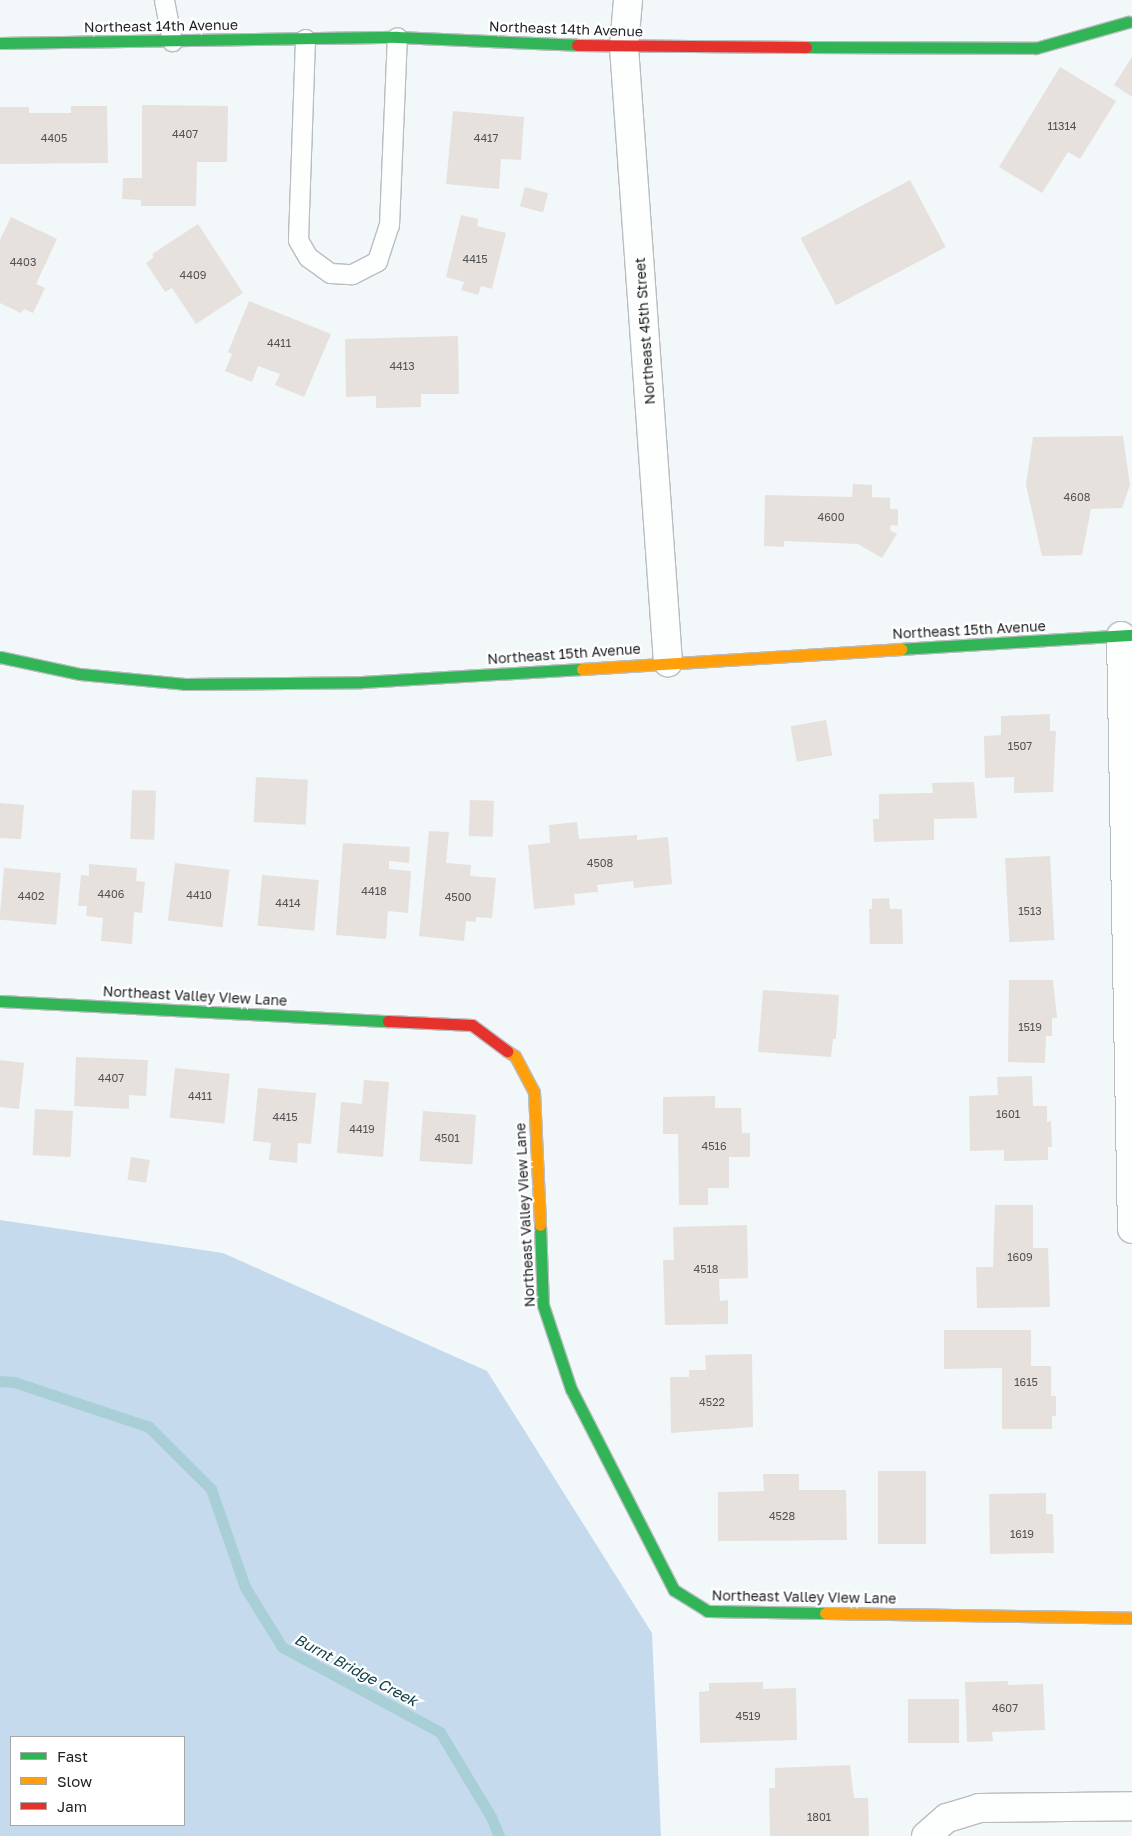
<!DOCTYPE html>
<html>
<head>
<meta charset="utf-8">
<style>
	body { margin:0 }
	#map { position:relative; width:1132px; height:1836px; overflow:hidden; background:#f2f7fa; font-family:"Golos Text",sans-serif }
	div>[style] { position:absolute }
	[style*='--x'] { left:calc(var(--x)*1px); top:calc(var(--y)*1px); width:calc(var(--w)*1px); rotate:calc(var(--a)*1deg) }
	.forest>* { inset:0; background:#c5dbed }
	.stream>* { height:11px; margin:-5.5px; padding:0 5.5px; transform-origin:5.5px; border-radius:5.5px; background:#a8ced6 }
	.building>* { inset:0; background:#e6e1dc; transform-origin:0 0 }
	.roads { filter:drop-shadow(1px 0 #b9bdc0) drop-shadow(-1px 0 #b9bdc0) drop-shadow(0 1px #b9bdc0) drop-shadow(0 -1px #b9bdc0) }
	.lane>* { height:19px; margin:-9.5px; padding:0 9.5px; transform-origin:9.5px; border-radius:9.5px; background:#fdfefe }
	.street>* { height:28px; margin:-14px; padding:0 14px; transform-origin:14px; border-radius:14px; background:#fdfefe }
	.fast>* { height:11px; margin:-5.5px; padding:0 5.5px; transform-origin:5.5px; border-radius:5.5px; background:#30b455 }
	.slow>* { height:11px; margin:-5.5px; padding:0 5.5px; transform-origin:5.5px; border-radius:5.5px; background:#ff9f0a }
	.jam>* { height:11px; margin:-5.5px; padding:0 5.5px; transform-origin:5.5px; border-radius:5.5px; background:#e5322d }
	span { translate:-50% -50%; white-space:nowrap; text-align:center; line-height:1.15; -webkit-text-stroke:4.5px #fff; paint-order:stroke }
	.number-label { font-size:11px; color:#525254 }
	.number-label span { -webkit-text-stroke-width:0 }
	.street-label { font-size:14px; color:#202326 }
	.water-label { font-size:15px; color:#0c3d46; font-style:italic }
	.legend { position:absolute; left:10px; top:1736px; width:175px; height:90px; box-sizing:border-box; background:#fff; border:1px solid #a6a7a8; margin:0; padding:6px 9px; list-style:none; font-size:15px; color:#202326 }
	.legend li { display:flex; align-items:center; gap:10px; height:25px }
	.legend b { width:25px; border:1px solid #a6a7a8 }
</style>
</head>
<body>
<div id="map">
	<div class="forest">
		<i style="clip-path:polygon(evenodd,0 1220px,223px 1253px,487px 1371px,652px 1633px,661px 1836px,0 1836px,0 1220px,11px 1737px,184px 1737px,184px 1825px,11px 1825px,11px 1737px)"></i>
	</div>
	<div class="stream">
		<i style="--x:0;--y:1381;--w:14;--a:4"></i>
		<i style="--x:14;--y:1382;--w:142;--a:18.4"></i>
		<i style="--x:149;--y:1427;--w:88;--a:45"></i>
		<i style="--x:211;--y:1489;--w:104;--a:70.9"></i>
		<i style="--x:245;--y:1587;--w:70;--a:58.3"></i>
		<i style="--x:282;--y:1647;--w:179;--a:28.3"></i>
		<i style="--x:440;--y:1732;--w:99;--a:59"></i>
		<i style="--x:491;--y:1817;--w:21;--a:67"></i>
	</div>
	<div class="building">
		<i style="clip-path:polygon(1132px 57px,1132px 97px,1114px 85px)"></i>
		<i style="clip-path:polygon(1060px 67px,1116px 101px,1080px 159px,1068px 152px,1042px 193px,999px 167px)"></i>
		<i style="clip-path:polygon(142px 105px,228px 106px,227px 162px,197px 162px,196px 206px,141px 206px,141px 200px,122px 199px,123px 178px,142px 178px)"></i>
		<i style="clip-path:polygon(71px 106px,107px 106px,108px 163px,0 164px,0 107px,29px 107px,29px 113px,71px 113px)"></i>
		<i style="clip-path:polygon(453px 111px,524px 117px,521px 160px,501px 159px,499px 189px,446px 184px)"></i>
		<i style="left:910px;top:180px;width:76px;height:124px;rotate:62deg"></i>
		<i style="left:525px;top:187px;width:24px;height:20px;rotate:15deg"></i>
		<i style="clip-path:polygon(461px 215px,478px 219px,477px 226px,506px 233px,492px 289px,481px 286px,478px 295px,461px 290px,464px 282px,446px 277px)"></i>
		<i style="clip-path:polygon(11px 217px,57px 239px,36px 284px,45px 288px,33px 313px,24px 309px,21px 313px,0 303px,0 240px)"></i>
		<i style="clip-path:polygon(198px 224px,243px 293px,196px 324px,172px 288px,165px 292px,146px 263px,154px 257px,152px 254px)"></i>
		<i style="clip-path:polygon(249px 301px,331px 334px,304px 397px,275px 385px,280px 374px,258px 366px,252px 382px,225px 371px,232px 354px,228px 352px)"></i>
		<i style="clip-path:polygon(458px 336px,459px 394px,421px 394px,421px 407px,376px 408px,376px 396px,346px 397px,345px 339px)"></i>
		<i style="clip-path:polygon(1123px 436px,1130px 485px,1122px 508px,1091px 509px,1082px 555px,1042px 556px,1026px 485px,1033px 437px)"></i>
		<i style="clip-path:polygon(853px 484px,872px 485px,872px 497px,890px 498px,890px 509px,898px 509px,898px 526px,891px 525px,890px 530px,897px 534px,882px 558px,858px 544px,784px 541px,784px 547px,764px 546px,765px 495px,852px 497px)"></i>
		<i style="clip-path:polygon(1050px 714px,1050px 731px,1056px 731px,1053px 792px,1014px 793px,1014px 777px,985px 778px,984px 736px,1001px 735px,1001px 716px)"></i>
		<i style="left:826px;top:720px;width:36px;height:36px;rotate:80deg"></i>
		<i style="left:256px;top:777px;width:52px;height:45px;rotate:3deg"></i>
		<i style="clip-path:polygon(974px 782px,977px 818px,934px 819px,934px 840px,874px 842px,873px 819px,879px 819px,879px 794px,933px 793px,932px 783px)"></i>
		<i style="left:132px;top:790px;width:24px;height:49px;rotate:2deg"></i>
		<i style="left:470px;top:800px;width:24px;height:36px;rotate:2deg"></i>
		<i style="clip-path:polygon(0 803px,24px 805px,21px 839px,0 838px)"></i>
		<i style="clip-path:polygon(577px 822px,579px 839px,637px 835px,637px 840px,668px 837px,672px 884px,634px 888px,633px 881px,597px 885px,598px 892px,574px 894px,575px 905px,534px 909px,528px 845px,550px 843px,549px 825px)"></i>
		<i style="clip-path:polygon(429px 831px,449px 832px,446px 863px,471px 865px,470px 876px,496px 878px,492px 918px,476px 917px,476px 922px,466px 921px,464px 941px,419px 936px)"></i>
		<i style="clip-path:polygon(343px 843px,410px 847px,409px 863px,389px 861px,389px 869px,411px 871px,408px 913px,388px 911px,386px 939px,336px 935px)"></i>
		<i style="left:1050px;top:856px;width:84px;height:45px;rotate:87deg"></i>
		<i style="left:175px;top:863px;width:55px;height:58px;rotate:7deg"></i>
		<i style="clip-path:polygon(89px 864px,137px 868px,136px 881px,145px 882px,142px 913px,134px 912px,132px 944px,101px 941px,103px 918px,86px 916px,87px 906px,78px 906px,81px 875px,89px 876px)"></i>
		<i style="left:4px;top:868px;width:57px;height:52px;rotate:5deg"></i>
		<i style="left:262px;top:875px;width:57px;height:51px;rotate:5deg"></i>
		<i style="clip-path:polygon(889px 898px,890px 909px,902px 909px,903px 944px,870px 944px,869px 909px,872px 909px,872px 899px)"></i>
		<i style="clip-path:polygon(1009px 980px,1053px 980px,1057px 1018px,1052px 1018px,1052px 1036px,1046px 1036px,1045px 1063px,1008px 1062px)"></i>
		<i style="clip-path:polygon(763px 990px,839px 995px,836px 1039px,833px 1039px,831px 1057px,758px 1052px)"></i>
		<i style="clip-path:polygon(76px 1057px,148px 1060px,146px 1096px,129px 1095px,129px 1109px,74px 1106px)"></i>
		<i style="clip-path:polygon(0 1060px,24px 1063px,19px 1109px,0 1107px)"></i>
		<i style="left:175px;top:1068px;width:55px;height:50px;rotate:6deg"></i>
		<i style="clip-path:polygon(1032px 1076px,1033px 1106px,1047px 1106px,1047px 1122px,1051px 1121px,1052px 1147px,1048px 1147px,1048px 1160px,1004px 1161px,1004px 1150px,970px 1151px,969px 1096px,998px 1095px,997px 1077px)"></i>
		<i style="clip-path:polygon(364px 1080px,389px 1082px,383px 1157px,337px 1153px,341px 1102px,362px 1104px)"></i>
		<i style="clip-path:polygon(258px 1088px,316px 1093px,311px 1144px,298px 1143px,297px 1163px,269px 1160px,271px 1143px,253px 1141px)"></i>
		<i style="clip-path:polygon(715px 1096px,715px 1108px,741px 1108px,742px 1133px,750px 1133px,750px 1157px,729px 1157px,729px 1188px,708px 1188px,708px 1205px,679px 1205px,678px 1134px,663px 1134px,663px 1097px)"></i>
		<i style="left:35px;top:1109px;width:38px;height:46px;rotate:3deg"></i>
		<i style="left:423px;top:1111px;width:53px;height:50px;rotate:4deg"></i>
		<i style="left:131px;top:1157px;width:19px;height:23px;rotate:9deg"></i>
		<i style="clip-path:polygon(995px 1205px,1033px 1205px,1033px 1248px,1048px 1248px,1050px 1307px,977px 1308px,976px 1267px,993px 1267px)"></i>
		<i style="clip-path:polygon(747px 1225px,748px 1278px,719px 1279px,720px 1301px,728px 1300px,728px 1324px,665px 1325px,663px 1260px,674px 1260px,673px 1227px)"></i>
		<i style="clip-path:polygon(944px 1330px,1031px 1330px,1031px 1366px,1051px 1366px,1051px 1396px,1056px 1396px,1056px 1416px,1052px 1416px,1052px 1429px,1002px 1429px,1002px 1368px,944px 1369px)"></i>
		<i style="clip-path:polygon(752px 1354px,753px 1427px,671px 1433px,670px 1377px,689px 1377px,689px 1370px,706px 1370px,705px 1355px)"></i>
		<i style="left:878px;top:1471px;width:48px;height:73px"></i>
		<i style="clip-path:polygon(763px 1474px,799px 1474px,799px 1490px,846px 1490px,847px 1540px,718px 1541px,718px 1492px,764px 1491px)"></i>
		<i style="clip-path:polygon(1046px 1493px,1046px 1514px,1053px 1514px,1054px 1553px,990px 1554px,989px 1494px)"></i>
		<i style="clip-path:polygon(1008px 1681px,1008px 1685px,1043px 1684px,1045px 1730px,992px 1732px,993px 1741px,967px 1742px,965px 1682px)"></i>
		<i style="clip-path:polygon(763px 1682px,763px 1689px,796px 1688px,797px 1740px,700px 1743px,699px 1692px,709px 1691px,709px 1683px)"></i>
		<i style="left:908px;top:1699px;width:51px;height:44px"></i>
		<i style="clip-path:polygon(850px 1765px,854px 1798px,868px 1798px,869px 1836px,770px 1836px,769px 1788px,775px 1788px,775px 1768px)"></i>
	</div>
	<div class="roads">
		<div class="lane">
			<i style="--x:164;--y:0;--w:42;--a:79"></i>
			<i style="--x:305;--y:39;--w:201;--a:92"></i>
			<i style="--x:298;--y:240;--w:20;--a:60"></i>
			<i style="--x:308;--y:257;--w:27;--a:36"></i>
			<i style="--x:330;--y:273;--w:22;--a:3"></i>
			<i style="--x:352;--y:274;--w:28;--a:-27"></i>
			<i style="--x:377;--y:261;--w:38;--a:-72"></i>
			<i style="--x:389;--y:225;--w:188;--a:-87.6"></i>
		</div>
		<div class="street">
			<i style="--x:628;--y:0;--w:47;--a:94.9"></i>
			<i style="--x:624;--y:47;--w:617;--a:85.91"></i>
			<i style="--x:1121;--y:636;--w:593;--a:88.94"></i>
			<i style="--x:926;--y:1836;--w:28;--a:-41"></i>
			<i style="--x:947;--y:1818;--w:34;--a:-17"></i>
			<i style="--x:979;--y:1808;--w:153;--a:-0.7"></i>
		</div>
		<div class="fast">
			<i style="--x:0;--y:43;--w:397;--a:-0.9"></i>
			<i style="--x:397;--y:37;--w:180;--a:2.5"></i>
			<i style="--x:806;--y:47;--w:230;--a:0.2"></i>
			<i style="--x:1036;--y:48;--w:96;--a:-15.8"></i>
			<i style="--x:901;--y:649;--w:231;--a:-3.5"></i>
			<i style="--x:0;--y:657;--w:82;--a:12"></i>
			<i style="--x:80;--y:674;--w:105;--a:5.4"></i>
			<i style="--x:185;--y:684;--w:177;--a:-0.6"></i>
			<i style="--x:362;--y:682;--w:220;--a:-3.4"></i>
			<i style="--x:0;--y:1001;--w:389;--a:3"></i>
			<i style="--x:540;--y:1225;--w:80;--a:87.9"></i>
			<i style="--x:543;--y:1305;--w:89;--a:71.6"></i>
			<i style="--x:571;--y:1389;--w:226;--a:62.9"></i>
			<i style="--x:674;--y:1590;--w:39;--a:32"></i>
			<i style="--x:707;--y:1611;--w:118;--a:1"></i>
		</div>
		<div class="slow">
			<i style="--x:582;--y:669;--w:320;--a:-3.6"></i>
			<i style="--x:507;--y:1051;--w:9;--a:32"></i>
			<i style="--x:515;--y:1056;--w:41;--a:62.2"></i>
			<i style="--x:534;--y:1092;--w:133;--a:87.4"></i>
			<i style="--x:825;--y:1613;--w:307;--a:0.9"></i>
		</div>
		<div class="jam">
			<i style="--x:577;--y:45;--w:229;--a:0.5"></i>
			<i style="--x:388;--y:1021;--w:84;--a:2.7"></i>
			<i style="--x:472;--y:1025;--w:44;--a:36.6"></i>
		</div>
	</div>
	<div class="number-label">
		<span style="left:1062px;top:126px">11314</span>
		<span style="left:185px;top:134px">4407</span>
		<span style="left:54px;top:138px">4405</span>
		<span style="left:486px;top:138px">4417</span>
		<span style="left:475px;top:259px">4415</span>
		<span style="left:23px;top:262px">4403</span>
		<span style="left:193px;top:275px">4409</span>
		<span style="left:279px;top:343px">4411</span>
		<span style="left:402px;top:366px">4413</span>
		<span style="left:1077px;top:497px">4608</span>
		<span style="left:831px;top:517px">4600</span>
		<span style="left:1020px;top:746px">1507</span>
		<span style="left:600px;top:863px">4508</span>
		<span style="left:374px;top:891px">4418</span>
		<span style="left:111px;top:894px">4406</span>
		<span style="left:199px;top:895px">4410</span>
		<span style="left:31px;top:896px">4402</span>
		<span style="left:458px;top:897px">4500</span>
		<span style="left:288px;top:903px">4414</span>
		<span style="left:1030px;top:911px">1513</span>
		<span style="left:1030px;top:1027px">1519</span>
		<span style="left:111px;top:1078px">4407</span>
		<span style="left:200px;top:1096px">4411</span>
		<span style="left:1008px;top:1114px">1601</span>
		<span style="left:285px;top:1117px">4415</span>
		<span style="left:362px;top:1129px">4419</span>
		<span style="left:447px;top:1138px">4501</span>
		<span style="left:714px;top:1146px">4516</span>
		<span style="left:1020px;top:1257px">1609</span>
		<span style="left:706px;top:1269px">4518</span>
		<span style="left:1026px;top:1382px">1615</span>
		<span style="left:712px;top:1402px">4522</span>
		<span style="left:782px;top:1516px">4528</span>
		<span style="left:1022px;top:1534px">1619</span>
		<span style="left:1005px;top:1708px">4607</span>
		<span style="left:748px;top:1716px">4519</span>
		<span style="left:819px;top:1817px">1801</span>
	</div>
	<div class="street-label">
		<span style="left:161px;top:26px;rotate:-1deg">Northeast 14th Avenue</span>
		<span style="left:566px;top:29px;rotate:2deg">Northeast 14th Avenue</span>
		<span style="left:645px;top:331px;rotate:-94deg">Northeast 45th Street</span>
		<span style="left:969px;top:630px;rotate:-3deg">Northeast 15th Avenue</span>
		<span style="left:564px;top:654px;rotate:-4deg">Northeast 15th Avenue</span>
		<span style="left:195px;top:996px;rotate:3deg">Northeast Valley View Lane</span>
		<span style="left:525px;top:1215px;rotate:-93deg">Northeast Valley View Lane</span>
		<span style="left:804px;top:1597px;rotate:1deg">Northeast Valley View Lane</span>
	</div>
	<div class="water-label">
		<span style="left:356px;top:1670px;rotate:28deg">Burnt Bridge Creek</span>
	</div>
	<ul class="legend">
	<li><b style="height:6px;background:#30b455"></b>Fast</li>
	<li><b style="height:6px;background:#ff9f0a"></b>Slow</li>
	<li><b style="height:6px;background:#e5322d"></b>Jam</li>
	</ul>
</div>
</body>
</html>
